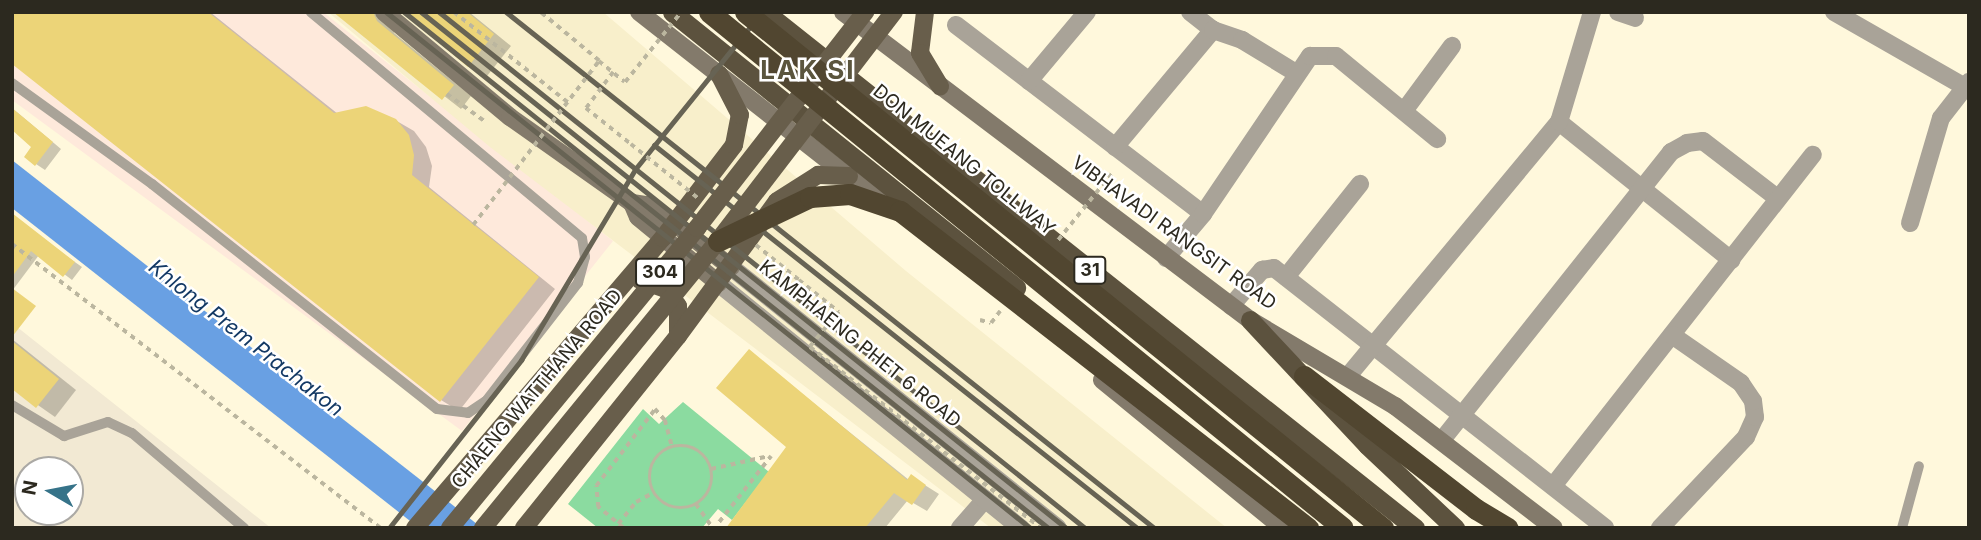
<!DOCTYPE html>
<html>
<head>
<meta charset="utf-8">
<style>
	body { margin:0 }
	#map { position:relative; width:1981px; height:540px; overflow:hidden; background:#fff8dc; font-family:Inter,sans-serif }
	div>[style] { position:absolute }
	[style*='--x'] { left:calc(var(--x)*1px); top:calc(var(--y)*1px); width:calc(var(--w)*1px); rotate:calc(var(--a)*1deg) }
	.commercial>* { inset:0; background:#fee9db }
	.industrial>* { inset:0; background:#f2e9d3 }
	.built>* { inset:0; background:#f8efcb }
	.green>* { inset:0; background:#8bdba0 }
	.water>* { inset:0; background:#69a0e3 }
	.shadow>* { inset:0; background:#0003 }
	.building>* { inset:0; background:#ecd478 }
	.path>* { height:3.5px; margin-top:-1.75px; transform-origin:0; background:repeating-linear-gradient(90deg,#bbb69f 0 5px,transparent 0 10px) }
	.path>.ring { margin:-1.75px; padding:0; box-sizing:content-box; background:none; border:3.5px solid #bbb69f; border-radius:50% }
	.service>* { height:10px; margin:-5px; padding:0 5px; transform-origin:5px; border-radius:5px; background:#a9a398 }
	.minor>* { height:18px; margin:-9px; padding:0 9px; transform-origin:9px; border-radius:9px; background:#a9a398 }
	.tertiary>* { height:18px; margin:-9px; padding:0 9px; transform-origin:9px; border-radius:9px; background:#a9a398 }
	.secondary>* { height:18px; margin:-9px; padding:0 9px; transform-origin:9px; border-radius:9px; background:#837a6b }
	.primary>* { height:18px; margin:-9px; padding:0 9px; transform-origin:9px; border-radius:9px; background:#685e4b }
	.trunk>* { height:19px; margin:-9.5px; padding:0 9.5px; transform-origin:9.5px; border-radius:9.5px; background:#5c523e }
	.motorway>* { height:21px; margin:-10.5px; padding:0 10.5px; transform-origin:10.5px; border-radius:10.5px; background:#514630 }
	.rail>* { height:5px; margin:-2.5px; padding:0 2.5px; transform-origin:2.5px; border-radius:2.5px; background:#676354 }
	.path-bridge>* { height:3.5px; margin-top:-1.75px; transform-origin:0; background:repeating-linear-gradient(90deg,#bbb69f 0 5px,transparent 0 10px) }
	.primary-bridge>* { height:18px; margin:-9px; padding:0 9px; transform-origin:9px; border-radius:9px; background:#685e4b }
	.motorway-bridge>* { height:21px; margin:-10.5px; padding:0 10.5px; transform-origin:10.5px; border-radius:10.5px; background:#514630 }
	span { translate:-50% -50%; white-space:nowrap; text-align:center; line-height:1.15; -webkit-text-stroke:5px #fff; paint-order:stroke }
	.shield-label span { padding:2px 5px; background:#fff; border:2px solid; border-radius:5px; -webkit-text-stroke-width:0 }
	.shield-label { font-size:18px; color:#2c291f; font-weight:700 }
	.street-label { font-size:19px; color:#2c291f }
	.water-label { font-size:21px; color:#133964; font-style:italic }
	.district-label { font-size:26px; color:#5b553d; font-weight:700; letter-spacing:2px }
	.frame { position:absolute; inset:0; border:14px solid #2c291f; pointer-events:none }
	.north { position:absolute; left:14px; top:456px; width:70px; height:70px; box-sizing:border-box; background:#fff; border:2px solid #aba9a5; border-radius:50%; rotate:280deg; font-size:19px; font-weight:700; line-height:28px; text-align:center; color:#2c291f }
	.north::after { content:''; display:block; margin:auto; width:24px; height:32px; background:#367389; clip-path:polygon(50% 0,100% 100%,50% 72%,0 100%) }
</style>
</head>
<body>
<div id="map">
	<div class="commercial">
		<i style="clip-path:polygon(12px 12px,323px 12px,613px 241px,462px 431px,12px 100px)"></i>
	</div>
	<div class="industrial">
		<i style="clip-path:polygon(evenodd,12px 323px,271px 528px,12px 528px,12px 323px,28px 470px,70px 470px,70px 512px,28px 512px,28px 470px)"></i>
	</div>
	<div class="built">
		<i style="clip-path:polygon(328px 12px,603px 12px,906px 271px,1227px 528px,991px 528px,490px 147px)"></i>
	</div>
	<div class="green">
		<i style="clip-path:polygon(683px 402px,769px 472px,732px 520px,718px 509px,702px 528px,598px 528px,568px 504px,643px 409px,659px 424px)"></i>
	</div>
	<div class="water">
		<i style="clip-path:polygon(12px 160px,482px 528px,419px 528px,12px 208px)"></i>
	</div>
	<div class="shadow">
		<i style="clip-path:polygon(12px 12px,210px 12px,338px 114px,395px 120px,414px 131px,426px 147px,432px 166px,429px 187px,555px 289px,459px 411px,441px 400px)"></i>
		<i style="clip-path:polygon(336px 12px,469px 12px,511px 46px,487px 76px,406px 13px,392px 15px,394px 33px,471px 96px,461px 109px)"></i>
		<i style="clip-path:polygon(12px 108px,61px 149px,45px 170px,36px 164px,33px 147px,12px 128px)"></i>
		<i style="clip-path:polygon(12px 218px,82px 267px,72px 280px,39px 255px,12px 291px)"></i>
		<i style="clip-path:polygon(12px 339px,76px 390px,55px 417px,12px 387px)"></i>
		<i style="clip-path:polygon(749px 351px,909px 480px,912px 477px,939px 494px,927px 511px,908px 500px,885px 528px,727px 528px,788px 446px)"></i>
	</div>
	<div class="building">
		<i style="clip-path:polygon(12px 12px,208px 12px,334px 113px,366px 106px,396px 119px,409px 135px,414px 155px,412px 175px,539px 277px,440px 402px,12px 64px)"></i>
		<i style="clip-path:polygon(333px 12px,373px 12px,377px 21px,454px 85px,442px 100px)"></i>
		<i style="clip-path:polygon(402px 12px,467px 12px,494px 34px,468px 67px)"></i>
		<i style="clip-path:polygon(12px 108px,53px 142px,35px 166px,24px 157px,31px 147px,12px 130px)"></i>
		<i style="clip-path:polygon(12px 213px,75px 262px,63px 277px,31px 251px,12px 277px)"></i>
		<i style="clip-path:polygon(12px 288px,36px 306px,12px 337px)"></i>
		<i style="clip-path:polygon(12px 341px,59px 379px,36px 408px,12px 389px)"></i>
		<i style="clip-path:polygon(749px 349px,907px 480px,911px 474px,926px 485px,912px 505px,894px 493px,865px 528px,726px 528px,786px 447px,716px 388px)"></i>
	</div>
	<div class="path">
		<i style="--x:454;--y:12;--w:147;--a:38.4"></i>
		<i style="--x:447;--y:94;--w:49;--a:35.9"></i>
		<i style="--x:586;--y:108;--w:58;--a:38.7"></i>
		<i style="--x:12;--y:244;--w:466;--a:37.6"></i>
		<i style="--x:799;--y:280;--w:51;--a:38.7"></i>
		<i style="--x:980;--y:320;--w:11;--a:15"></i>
		<i class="ring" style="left:650px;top:446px;width:58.5px;height:58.5px"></i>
		<i style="--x:711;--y:469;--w:59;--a:-12.6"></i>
		<i style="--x:696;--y:504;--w:29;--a:55"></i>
		<i style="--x:719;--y:522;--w:84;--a:-51.8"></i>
		<i style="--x:618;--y:524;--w:28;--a:-51"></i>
		<i style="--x:636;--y:502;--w:21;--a:-28"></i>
		<i style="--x:623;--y:528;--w:33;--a:-140"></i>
		<i style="--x:598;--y:507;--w:21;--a:-95"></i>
		<i style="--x:596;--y:486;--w:97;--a:-52.5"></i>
		<i style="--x:655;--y:409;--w:15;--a:48"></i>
		<i style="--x:665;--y:420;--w:28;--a:75"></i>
	</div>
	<div class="service">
		<i style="--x:12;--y:83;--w:173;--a:35.8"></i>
		<i style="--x:152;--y:184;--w:363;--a:38.3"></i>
		<i style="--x:437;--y:409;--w:31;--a:7"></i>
		<i style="--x:468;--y:413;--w:22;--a:-34"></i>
		<i style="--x:486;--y:401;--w:150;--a:-52.1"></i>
		<i style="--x:578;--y:283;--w:27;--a:-75"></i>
		<i style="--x:585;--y:257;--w:19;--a:-99"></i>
		<i style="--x:582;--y:238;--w:353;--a:-140.2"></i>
		<i style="--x:12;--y:405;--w:61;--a:30.8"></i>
		<i style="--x:64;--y:436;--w:46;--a:-17.7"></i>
		<i style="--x:108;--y:422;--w:26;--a:25"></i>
		<i style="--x:132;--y:433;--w:147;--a:40.3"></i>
		<i style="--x:1902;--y:528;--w:64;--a:-74.7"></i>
	</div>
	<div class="minor">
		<i style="--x:1190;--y:12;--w:29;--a:38"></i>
		<i style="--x:1618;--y:12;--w:18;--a:19"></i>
		<i style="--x:1834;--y:12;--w:151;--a:29.8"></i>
		<i style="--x:956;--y:25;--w:311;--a:37.4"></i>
		<i style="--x:1029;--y:81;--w:90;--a:-50"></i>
		<i style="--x:1404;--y:111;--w:81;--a:-53.6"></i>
		<i style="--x:1559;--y:122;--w:221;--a:38.7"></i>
		<i style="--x:1115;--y:147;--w:153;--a:-50.1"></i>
		<i style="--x:1213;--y:30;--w:31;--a:19"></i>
		<i style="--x:1242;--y:40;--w:63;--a:31.4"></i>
		<i style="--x:1910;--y:223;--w:109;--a:-73.6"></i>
		<i style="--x:1941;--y:118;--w:46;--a:-52.1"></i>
		<i style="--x:1166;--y:258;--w:57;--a:-49.9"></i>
		<i style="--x:1203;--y:214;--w:191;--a:-55.9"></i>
		<i style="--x:1310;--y:56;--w:26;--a:0"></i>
		<i style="--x:1336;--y:56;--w:131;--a:39.4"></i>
		<i style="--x:1286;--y:277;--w:119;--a:-51.5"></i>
		<i style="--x:1231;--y:306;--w:48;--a:-49.3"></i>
		<i style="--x:1262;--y:270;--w:12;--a:-9"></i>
		<i style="--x:1274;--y:268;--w:421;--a:38.1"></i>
		<i style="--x:1348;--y:376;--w:330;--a:-50.3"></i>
		<i style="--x:1559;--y:122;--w:115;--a:-73.3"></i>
		<i style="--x:1442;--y:440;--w:368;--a:-51.5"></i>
		<i style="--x:1671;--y:152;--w:18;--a:-29"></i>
		<i style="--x:1687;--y:143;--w:16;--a:-7"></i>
		<i style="--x:1703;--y:141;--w:92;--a:37.5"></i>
		<i style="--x:1553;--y:486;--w:421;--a:-51.9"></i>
		<i style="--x:960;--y:528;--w:38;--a:-49"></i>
		<i style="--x:1660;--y:528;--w:125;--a:-46.6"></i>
		<i style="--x:1746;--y:437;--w:22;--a:-66"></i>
		<i style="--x:1755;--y:417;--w:16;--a:-97"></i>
		<i style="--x:1753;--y:401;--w:22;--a:-124"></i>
		<i style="--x:1741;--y:383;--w:84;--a:-145.2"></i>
	</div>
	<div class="tertiary">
		<i style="--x:731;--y:267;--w:418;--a:38.6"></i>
		<i style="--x:718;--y:283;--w:390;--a:39"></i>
	</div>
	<div class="secondary">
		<i style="--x:384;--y:12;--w:164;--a:39.8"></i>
		<i style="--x:510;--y:117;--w:149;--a:35.2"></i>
		<i style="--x:632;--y:203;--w:15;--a:8"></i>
		<i style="--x:647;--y:205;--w:32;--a:34"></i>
		<i style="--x:674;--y:223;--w:72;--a:37.7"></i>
		<i style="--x:639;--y:12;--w:308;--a:38.1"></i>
		<i style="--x:843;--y:12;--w:510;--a:37.12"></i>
		<i style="--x:1250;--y:320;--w:169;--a:30.7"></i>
		<i style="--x:1395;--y:406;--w:200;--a:37.5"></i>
		<i style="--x:632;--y:203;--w:15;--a:67"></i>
		<i style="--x:638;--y:217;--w:104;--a:39.5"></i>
		<i style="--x:1102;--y:380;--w:234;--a:39.3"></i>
	</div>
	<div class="primary">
		<i style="--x:925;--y:12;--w:41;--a:97"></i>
		<i style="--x:920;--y:53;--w:39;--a:59"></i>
		<i style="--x:640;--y:280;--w:28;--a:19"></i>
		<i style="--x:666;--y:289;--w:21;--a:55"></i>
		<i style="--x:678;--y:306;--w:30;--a:90"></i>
		<i style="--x:415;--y:528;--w:382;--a:-49.5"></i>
		<i style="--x:663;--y:238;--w:117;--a:-52.6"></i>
		<i style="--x:734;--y:145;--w:31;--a:-79"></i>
		<i style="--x:740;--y:115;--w:46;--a:-117.1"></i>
		<i style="--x:524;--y:528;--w:246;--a:-51.3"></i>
		<i style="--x:678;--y:336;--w:167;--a:-53.7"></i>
		<i style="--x:777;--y:201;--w:49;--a:-32.4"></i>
		<i style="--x:818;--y:175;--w:31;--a:2"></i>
	</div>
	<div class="trunk">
		<i style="--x:672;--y:12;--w:441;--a:38.7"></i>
		<i style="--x:765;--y:12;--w:830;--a:38.44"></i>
		<i style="--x:1250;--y:320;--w:171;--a:46.9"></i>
		<i style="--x:1367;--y:445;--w:121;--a:43.3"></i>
	</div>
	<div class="motorway">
		<i style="--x:1304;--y:376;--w:217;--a:37.7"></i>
		<i style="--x:1476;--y:509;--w:37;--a:31"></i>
	</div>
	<div class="rail">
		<i style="--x:386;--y:12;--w:825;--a:38.7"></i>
		<i style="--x:404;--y:12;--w:825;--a:38.7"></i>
		<i style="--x:421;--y:12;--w:826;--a:38.66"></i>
		<i style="--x:439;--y:12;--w:827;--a:38.62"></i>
		<i style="--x:506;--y:12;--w:828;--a:38.53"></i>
		<i style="--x:654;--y:145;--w:616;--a:38.41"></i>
		<i style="--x:389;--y:528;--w:214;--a:-51.8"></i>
		<i style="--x:521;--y:360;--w:224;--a:-59.1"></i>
		<i style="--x:636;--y:168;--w:201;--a:-51.1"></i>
	</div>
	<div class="path-bridge">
		<i style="--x:599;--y:61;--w:33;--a:39"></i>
		<i style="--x:625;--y:82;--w:90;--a:-51.3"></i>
		<i style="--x:586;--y:108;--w:45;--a:-53.1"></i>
		<i style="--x:631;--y:144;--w:86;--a:38.9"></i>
		<i style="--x:473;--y:225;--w:207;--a:-52.5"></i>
		<i style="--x:599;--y:61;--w:77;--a:-140.3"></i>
		<i style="--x:1058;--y:240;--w:85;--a:-51.2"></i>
		<i style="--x:756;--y:245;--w:55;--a:39.1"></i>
		<i style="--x:839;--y:312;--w:45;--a:129.6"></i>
		<i style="--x:810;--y:347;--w:293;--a:38.1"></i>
		<i style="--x:991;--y:323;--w:15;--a:-53"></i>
	</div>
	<div class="primary-bridge">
		<i style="--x:450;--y:528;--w:389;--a:-50.5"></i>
		<i style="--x:697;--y:228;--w:274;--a:-52.1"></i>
		<i style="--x:483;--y:528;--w:371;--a:-50.7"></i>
		<i style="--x:718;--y:241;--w:289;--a:-52.5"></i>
	</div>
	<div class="motorway-bridge">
		<i style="--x:709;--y:12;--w:817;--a:39.14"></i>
		<i style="--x:745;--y:12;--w:821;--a:38.97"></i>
		<i style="--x:718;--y:241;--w:102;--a:-25.6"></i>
		<i style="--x:810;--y:197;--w:40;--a:-4.3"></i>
		<i style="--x:850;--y:194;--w:53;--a:18.8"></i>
		<i style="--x:900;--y:211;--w:517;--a:37.85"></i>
	</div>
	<div class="shield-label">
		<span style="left:1090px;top:270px">31</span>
		<span style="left:660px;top:272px">304</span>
	</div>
	<div class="street-label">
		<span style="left:964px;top:160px;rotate:39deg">DON MUEANG TOLLWAY</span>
		<span style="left:1174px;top:233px;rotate:36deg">VIBHAVADI RANGSIT ROAD</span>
		<span style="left:860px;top:344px;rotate:39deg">KAMPHAENG PHET 6 ROAD</span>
		<span style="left:537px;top:389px;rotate:-50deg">CHAENG WATTHANA ROAD</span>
	</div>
	<div class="water-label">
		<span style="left:246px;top:338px;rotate:38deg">Khlong Prem Prachakon</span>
	</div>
	<div class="district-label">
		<span style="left:808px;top:70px">LAK SI</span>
	</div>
	<div class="frame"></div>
	<div class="north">N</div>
</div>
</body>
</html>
